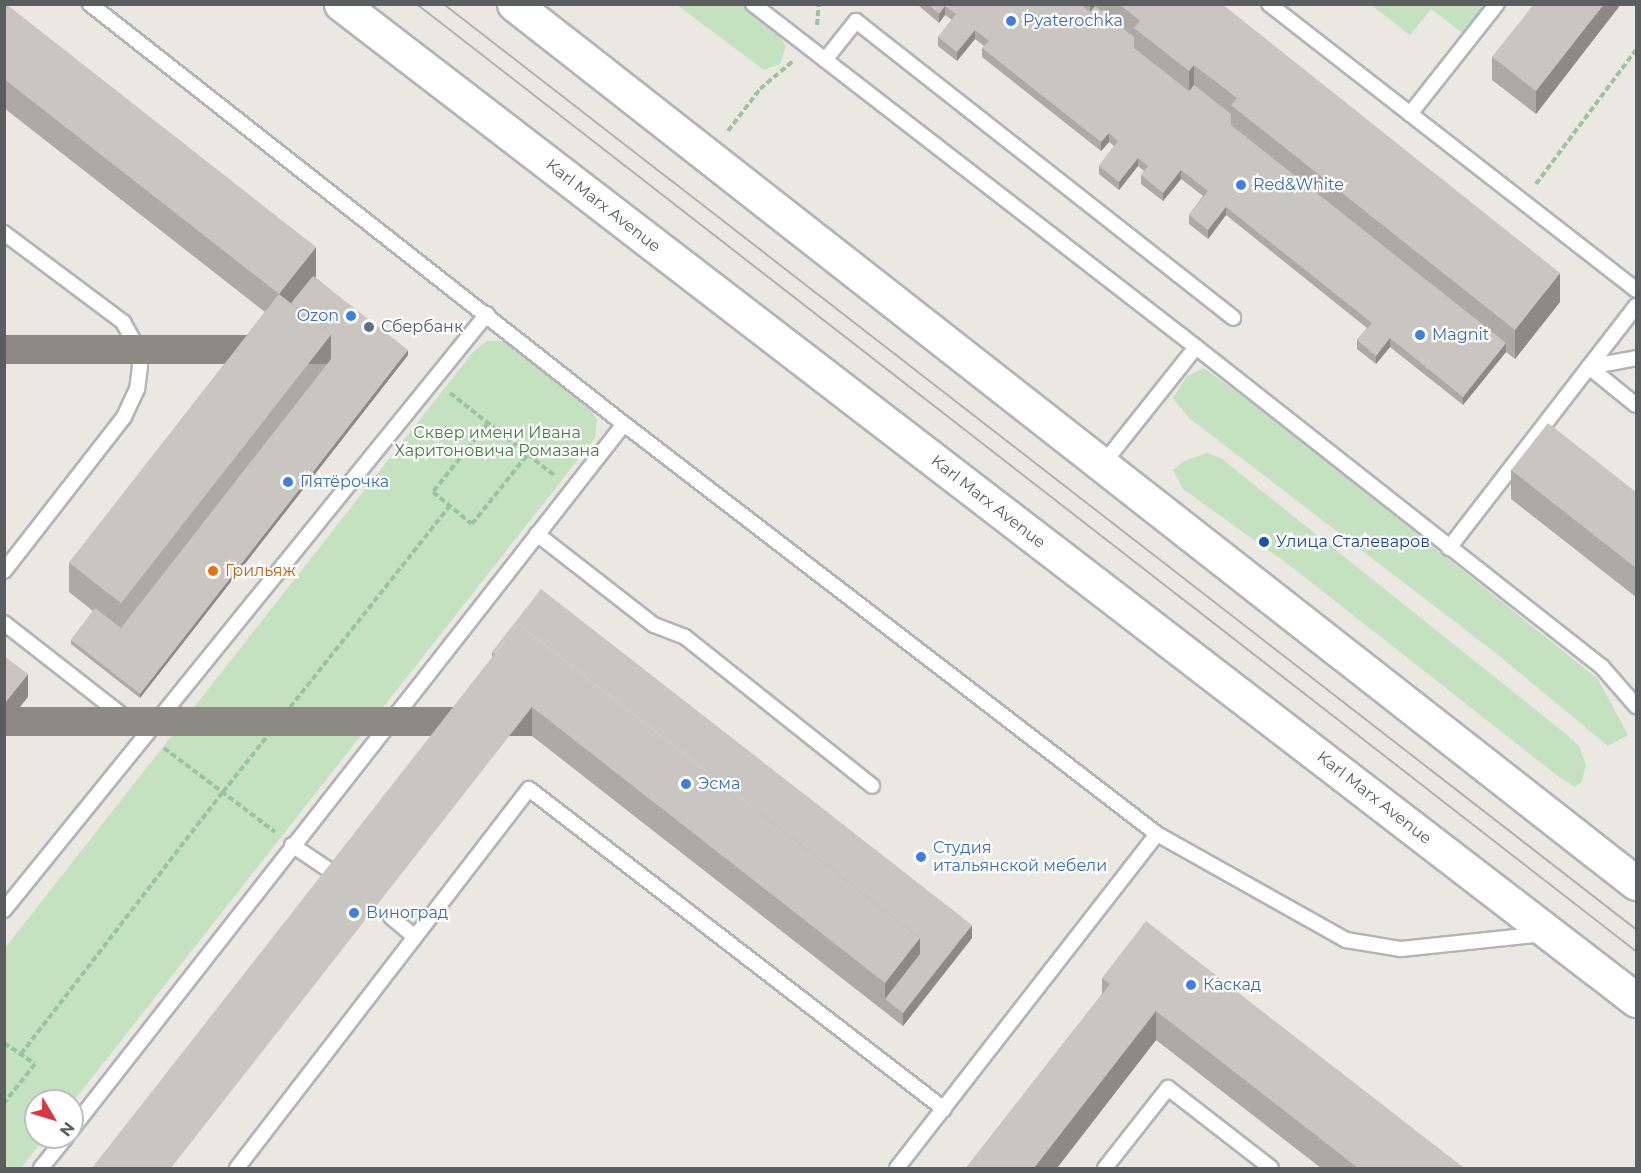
<!DOCTYPE html>
<html>
<head>
<meta charset="utf-8">
<style>
	body { margin:0 }
	#map { position:relative; width:1641px; height:1173px; overflow:hidden; background:#ebe8e1; font-family:Montserrat,sans-serif }
	div>[style] { position:absolute }
	[style*='--x'] { left:calc(var(--x)*1px); top:calc(var(--y)*1px); width:calc(var(--w)*1px); rotate:calc(var(--a)*1deg) }
	.green>* { inset:0; background:#c4e2bf }
	.path>* { height:4px; margin-top:-2px; transform-origin:0; background:repeating-linear-gradient(90deg,#9ac4a0 0 6px,transparent 0 9px) }
	.roads { filter:drop-shadow(2px 0 #b2b5b8) drop-shadow(-2px 0 #b2b5b8) drop-shadow(0 2px #b2b5b8) drop-shadow(0 -2px #b2b5b8) }
	.service>* { height:14px; margin:-7px; padding:0 7px; transform-origin:7px; border-radius:7px; background:#fff }
	.secondary>* { height:33px; margin:-16.5px; padding:0 16.5px; transform-origin:16.5px; border-radius:16.5px; background:#fff }
	.tram>* { height:1.5px; margin:-0.75px; padding:0 0.75px; transform-origin:0.75px; border-radius:0.75px; background:#b0b1b1 }
	.wall>* { inset:0; background:#ada9a5 }
	.shaded-wall>* { inset:0; background:#8d8a86; transform-origin:0 0 }
	.building>* { inset:0; background:#c9c5c0; transform-origin:0 0 }
	.dots>* { width:16px; height:16px; translate:-50% -50%; box-sizing:border-box; border:3px solid #fff; border-radius:50% }
	span { translate:-50% -50%; white-space:nowrap; text-align:center; line-height:1.15; -webkit-text-stroke:4.5px #fff; paint-order:stroke }
	.shop-label { font-size:16px; color:#366cbe }
	.left { translate:0 -50%; text-align:left }
	.right { translate:-100% -50%; text-align:right }
	.street-label { font-size:16px; color:#5a5e61 }
	.service-label { font-size:16px; color:#4e5e75 }
	.park-label { font-size:16px; color:#417f3a }
	.transit-label { font-size:16px; color:#164399 }
	.food-label { font-size:16px; color:#c56008 }
	.frame { position:absolute; inset:0; border:6px solid #5a5e61; pointer-events:none }
	.north { position:absolute; left:24px; top:1089px; width:60px; height:60px; box-sizing:border-box; background:#fff; border:2px solid #bdbfc0; border-radius:50%; rotate:128deg; font-size:16px; font-weight:700; line-height:24px; text-align:center; color:#5a5e61 }
	.north::after { content:''; display:block; margin:auto; width:21px; height:27px; background:#db3742; clip-path:polygon(50% 0,100% 100%,50% 72%,0 100%) }
</style>
</head>
<body>
<div id="map">
	<div class="green">
		<i style="clip-path:polygon(677px 5px,742px 5px,775px 29px,786px 46px,780px 64px,764px 70px)"></i>
		<i style="clip-path:polygon(1371px 5px,1489px 5px,1465px 35px,1431px 9px,1410px 35px)"></i>
		<i style="clip-path:polygon(487px 341px,504px 341px,587px 405px,597px 420px,595px 438px,72px 1103px,72px 1101px,36px 1101px,36px 1137px,45px 1137px,21px 1168px,5px 1168px,5px 948px,473px 352px)"></i>
		<i style="clip-path:polygon(1204px 368px,1285px 428px,1598px 679px,1628px 735px,1608px 746px,1497px 654px,1189px 418px,1173px 398px,1187px 376px)"></i>
		<i style="clip-path:polygon(1207px 453px,1222px 459px,1566px 734px,1579px 746px,1586px 765px,1582px 781px,1575px 787px,1559px 777px,1293px 568px,1183px 489px,1173px 470px,1184px 461px)"></i>
	</div>
	<div class="path">
		<i style="--x:817;--y:25;--w:21;--a:-85"></i>
		<i style="--x:728;--y:131;--w:53;--a:-52.7"></i>
		<i style="--x:760;--y:89;--w:43;--a:-40.3"></i>
		<i style="--x:1536;--y:184;--w:167;--a:-53.3"></i>
		<i style="--x:450;--y:393;--w:134;--a:38.3"></i>
		<i style="--x:488;--y:423;--w:88;--a:128.6"></i>
		<i style="--x:433;--y:492;--w:50;--a:39.4"></i>
		<i style="--x:472;--y:524;--w:88;--a:-51.4"></i>
		<i style="--x:164;--y:748;--w:139;--a:37.1"></i>
		<i style="--x:4;--y:1043;--w:37;--a:34"></i>
		<i style="--x:35;--y:1064;--w:50;--a:128.5"></i>
		<i style="--x:21;--y:1054;--w:331;--a:-52.4"></i>
		<i style="--x:223;--y:792;--w:365;--a:-51.6"></i>
	</div>
	<div class="roads">
		<div class="service">
			<i style="--x:90;--y:4;--w:679;--a:38.19"></i>
			<i style="--x:624;--y:424;--w:672;--a:37.57"></i>
			<i style="--x:1157;--y:834;--w:217;--a:29.3"></i>
			<i style="--x:1346;--y:940;--w:56;--a:9.3"></i>
			<i style="--x:1401;--y:949;--w:144;--a:-6"></i>
			<i style="--x:753;--y:4;--w:560;--a:37.75"></i>
			<i style="--x:1196;--y:347;--w:517;--a:38.24"></i>
			<i style="--x:1602;--y:667;--w:52;--a:48.9"></i>
			<i style="--x:1269;--y:4;--w:465;--a:37.9"></i>
			<i style="--x:825;--y:60;--w:50;--a:-51.5"></i>
			<i style="--x:856;--y:21;--w:480;--a:38.2"></i>
			<i style="--x:1410;--y:114;--w:140;--a:-51.7"></i>
			<i style="--x:4;--y:233;--w:149;--a:36.8"></i>
			<i style="--x:123;--y:322;--w:26;--a:61"></i>
			<i style="--x:136;--y:345;--w:21;--a:79"></i>
			<i style="--x:140;--y:366;--w:23;--a:97"></i>
			<i style="--x:137;--y:389;--w:31;--a:115"></i>
			<i style="--x:124;--y:417;--w:195;--a:127.9"></i>
			<i style="--x:1589;--y:367;--w:60;--a:39"></i>
			<i style="--x:1589;--y:367;--w:48;--a:-10.8"></i>
			<i style="--x:1103;--y:464;--w:149;--a:-51.5"></i>
			<i style="--x:537;--y:534;--w:148;--a:37.9"></i>
			<i style="--x:654;--y:625;--w:33;--a:21"></i>
			<i style="--x:685;--y:637;--w:239;--a:38.5"></i>
			<i style="--x:1449;--y:548;--w:306;--a:-52.3"></i>
			<i style="--x:4;--y:623;--w:180;--a:38"></i>
			<i style="--x:292;--y:845;--w:59;--a:34"></i>
			<i style="--x:4;--y:910;--w:767;--a:-50.98"></i>
			<i style="--x:391;--y:917;--w:31;--a:40"></i>
			<i style="--x:72;--y:1129;--w:895;--a:-51.94"></i>
			<i style="--x:41;--y:1168;--w:40;--a:-51"></i>
			<i style="--x:237;--y:1168;--w:478;--a:-52.4"></i>
			<i style="--x:529;--y:789;--w:524;--a:37.64"></i>
			<i style="--x:897;--y:1168;--w:423;--a:-52.1"></i>
			<i style="--x:1105;--y:1168;--w:102;--a:-51.8"></i>
			<i style="--x:1168;--y:1088;--w:130;--a:37.8"></i>
		</div>
		<div class="secondary">
			<i style="--x:341;--y:4;--w:1634;--a:37.56"></i>
			<i style="--x:514;--y:4;--w:1425;--a:38.08"></i>
		</div>
	</div>
	<div class="tram">
		<i style="--x:417;--y:4;--w:1544;--a:37.84"></i>
		<i style="--x:444;--y:4;--w:1509;--a:37.81"></i>
	</div>
	<div class="wall">
		<i style="clip-path:polygon(4px 4px,316px 276px,315px 277px,408px 355px,140px 698px,71px 644px,71px 640px,93px 611px,69px 592px,69px 563px,265px 312px,4px 108px)"></i>
		<i style="clip-path:polygon(917px 4px,1222px 4px,1560px 302px,1515px 359px,1506px 352px,1463px 405px,1390px 347px,1376px 364px,1357px 349px,1357px 340px,1367px 328px,1226px 215px,1208px 239px,1189px 224px,1189px 215px,1203px 196px,1181px 179px,1163px 201px,1141px 184px,1141px 175px,1144px 171px,1138px 166px,1119px 190px,1099px 174px,1099px 166px,1114px 146px,1109px 142px,1101px 151px,982px 57px,982px 48px,984px 46px,975px 39px,957px 61px,938px 46px,938px 37px,952px 20px,945px 15px,939px 23px)"></i>
		<i style="clip-path:polygon(1621px 4px,1536px 114px,1492px 80px,1492px 57px)"></i>
		<i style="clip-path:polygon(1511px 470px,1636px 492px,1636px 597px,1511px 499px)"></i>
		<i style="clip-path:polygon(492px 652px,972px 938px,903px 1026px,532px 736px,492px 658px)"></i>
		<i style="clip-path:polygon(1102px 978px,1464px 1168px,1321px 1168px,1156px 1040px,1057px 1168px,966px 1168px,1102px 994px)"></i>
	</div>
	<div class="shaded-wall">
		<i style="clip-path:polygon(1090px 4px,1095px 4px,1095px 15px,1090px 21px)"></i>
		<i style="clip-path:polygon(1604px 4px,1621px 4px,1536px 114px,1536px 91px)"></i>
		<i style="clip-path:polygon(945px 6px,945px 15px,939px 23px,939px 14px)"></i>
		<i style="clip-path:polygon(975px 30px,975px 39px,957px 61px,957px 52px)"></i>
		<i style="clip-path:polygon(1194px 65px,1194px 94px,1189px 100px,1189px 71px)"></i>
		<i style="clip-path:polygon(1109px 133px,1109px 142px,1101px 151px,1101px 142px)"></i>
		<i style="clip-path:polygon(1138px 158px,1138px 166px,1119px 190px,1119px 182px)"></i>
		<i style="clip-path:polygon(1181px 170px,1181px 179px,1163px 201px,1163px 193px)"></i>
		<i style="clip-path:polygon(1226px 207px,1226px 215px,1208px 239px,1208px 230px)"></i>
		<i style="clip-path:polygon(316px 247px,316px 276px,281px 320px,279px 294px)"></i>
		<i style="clip-path:polygon(1560px 273px,1560px 302px,1515px 359px,1515px 330px)"></i>
		<i style="left:331px;top:335px;width:29px;height:341px;rotate:90deg"></i>
		<i style="clip-path:polygon(1390px 338px,1390px 347px,1376px 364px,1376px 356px)"></i>
		<i style="clip-path:polygon(1506px 343px,1506px 352px,1463px 405px,1463px 397px)"></i>
		<i style="clip-path:polygon(408px 350px,408px 355px,140px 698px,140px 694px)"></i>
		<i style="clip-path:polygon(28px 674px,28px 697px,4px 727px,4px 704px)"></i>
		<i style="left:532px;top:707px;width:29px;height:586px;rotate:90deg"></i>
		<i style="clip-path:polygon(972px 925px,972px 938px,903px 1026px,903px 1013px)"></i>
		<i style="clip-path:polygon(920px 938px,920px 967px,885px 999px,885px 1012px,885px 983px)"></i>
		<i style="clip-path:polygon(1156px 1011px,1156px 1040px,1057px 1168px,1034px 1168px)"></i>
	</div>
	<div class="building">
		<i style="clip-path:polygon(4px 4px,6px 4px,316px 247px,279px 294px,4px 79px)"></i>
		<i style="clip-path:polygon(928px 4px,1080px 4px,1090px 12px,1095px 6px,1134px 37px,1134px 48px,1189px 91px,1194px 85px,1231px 114px,1231px 125px,1506px 343px,1463px 397px,1390px 338px,1376px 356px,1357px 340px,1372px 323px,1226px 207px,1208px 230px,1189px 215px,1208px 191px,1181px 170px,1163px 193px,1141px 175px,1148px 166px,1138px 158px,1119px 182px,1099px 166px,1118px 141px,1109px 133px,1101px 142px,982px 48px,989px 41px,975px 30px,957px 52px,938px 37px,956px 14px,945px 6px,939px 14px)"></i>
		<i style="clip-path:polygon(1119px 4px,1222px 4px,1560px 273px,1515px 330px,1231px 105px,1237px 98px,1194px 65px,1189px 71px,1134px 28px,1140px 21px)"></i>
		<i style="clip-path:polygon(1534px 4px,1604px 4px,1536px 91px,1492px 57px)"></i>
		<i style="clip-path:polygon(313px 276px,408px 350px,140px 694px,71px 640px,95px 608px,121px 628px,331px 359px,331px 335px,291px 303px)"></i>
		<i style="left:279px;top:294px;width:66px;height:341px;rotate:38deg"></i>
		<i style="clip-path:polygon(1548px 423px,1636px 492px,1636px 568px,1511px 470px)"></i>
		<i style="clip-path:polygon(541px 589px,972px 925px,903px 1013px,885px 999px,920px 954px,920px 938px,518px 624px,494px 654px,492px 652px)"></i>
		<i style="clip-path:polygon(518px 624px,920px 938px,885px 983px,532px 707px,171px 1168px,92px 1168px)"></i>
		<i style="clip-path:polygon(4px 656px,28px 674px,4px 704px)"></i>
		<i style="clip-path:polygon(1146px 921px,1464px 1168px,1358px 1168px,1156px 1011px,1034px 1168px,966px 1168px,1110px 984px,1102px 978px)"></i>
	</div>
	<div class="dots">
		<i style="left:1011px;top:21px;background:#3f7fe0"></i>
		<i style="left:1241px;top:185px;background:#3f7fe0"></i>
		<i style="left:351px;top:316px;background:#3f7fe0"></i>
		<i style="left:369px;top:327px;background:#5c6f8a"></i>
		<i style="left:1420px;top:335px;background:#3f7fe0"></i>
		<i style="left:288px;top:482px;background:#3f7fe0"></i>
		<i style="left:1264px;top:542px;background:#1a4fb4"></i>
		<i style="left:213px;top:571px;background:#e8710a"></i>
		<i style="left:686px;top:784px;background:#3f7fe0"></i>
		<i style="left:921px;top:857px;background:#3f7fe0"></i>
		<i style="left:354px;top:913px;background:#3f7fe0"></i>
		<i style="left:1191px;top:985px;background:#3f7fe0"></i>
	</div>
	<div class="shop-label">
		<span class="left" style="left:1023px;top:21px">Pyaterochka</span>
		<span class="left" style="left:1253px;top:185px">Red&amp;White</span>
		<span class="right" style="left:339px;top:316px">Ozon</span>
		<span class="left" style="left:1432px;top:335px">Magnit</span>
		<span class="left" style="left:300px;top:482px">Пятёрочка</span>
		<span class="left" style="left:698px;top:784px">Эсма</span>
		<span class="left" style="left:933px;top:857px">Студия<br>итальянской мебели</span>
		<span class="left" style="left:366px;top:913px">Виноград</span>
		<span class="left" style="left:1203px;top:985px">Каскад</span>
	</div>
	<div class="street-label">
		<span style="left:603px;top:206px;rotate:38deg">Karl Marx Avenue</span>
		<span style="left:988px;top:502px;rotate:38deg">Karl Marx Avenue</span>
		<span style="left:1374px;top:798px;rotate:38deg">Karl Marx Avenue</span>
	</div>
	<div class="service-label">
		<span class="left" style="left:381px;top:327px">Сбербанк</span>
	</div>
	<div class="park-label">
		<span style="left:497px;top:442px">Сквер имени Ивана<br>Харитоновича Ромазана</span>
	</div>
	<div class="transit-label">
		<span class="left" style="left:1276px;top:542px">Улица Сталеваров</span>
	</div>
	<div class="food-label">
		<span class="left" style="left:225px;top:571px">Грильяж</span>
	</div>
	<div class="frame"></div>
	<div class="north">N</div>
</div>
</body>
</html>
